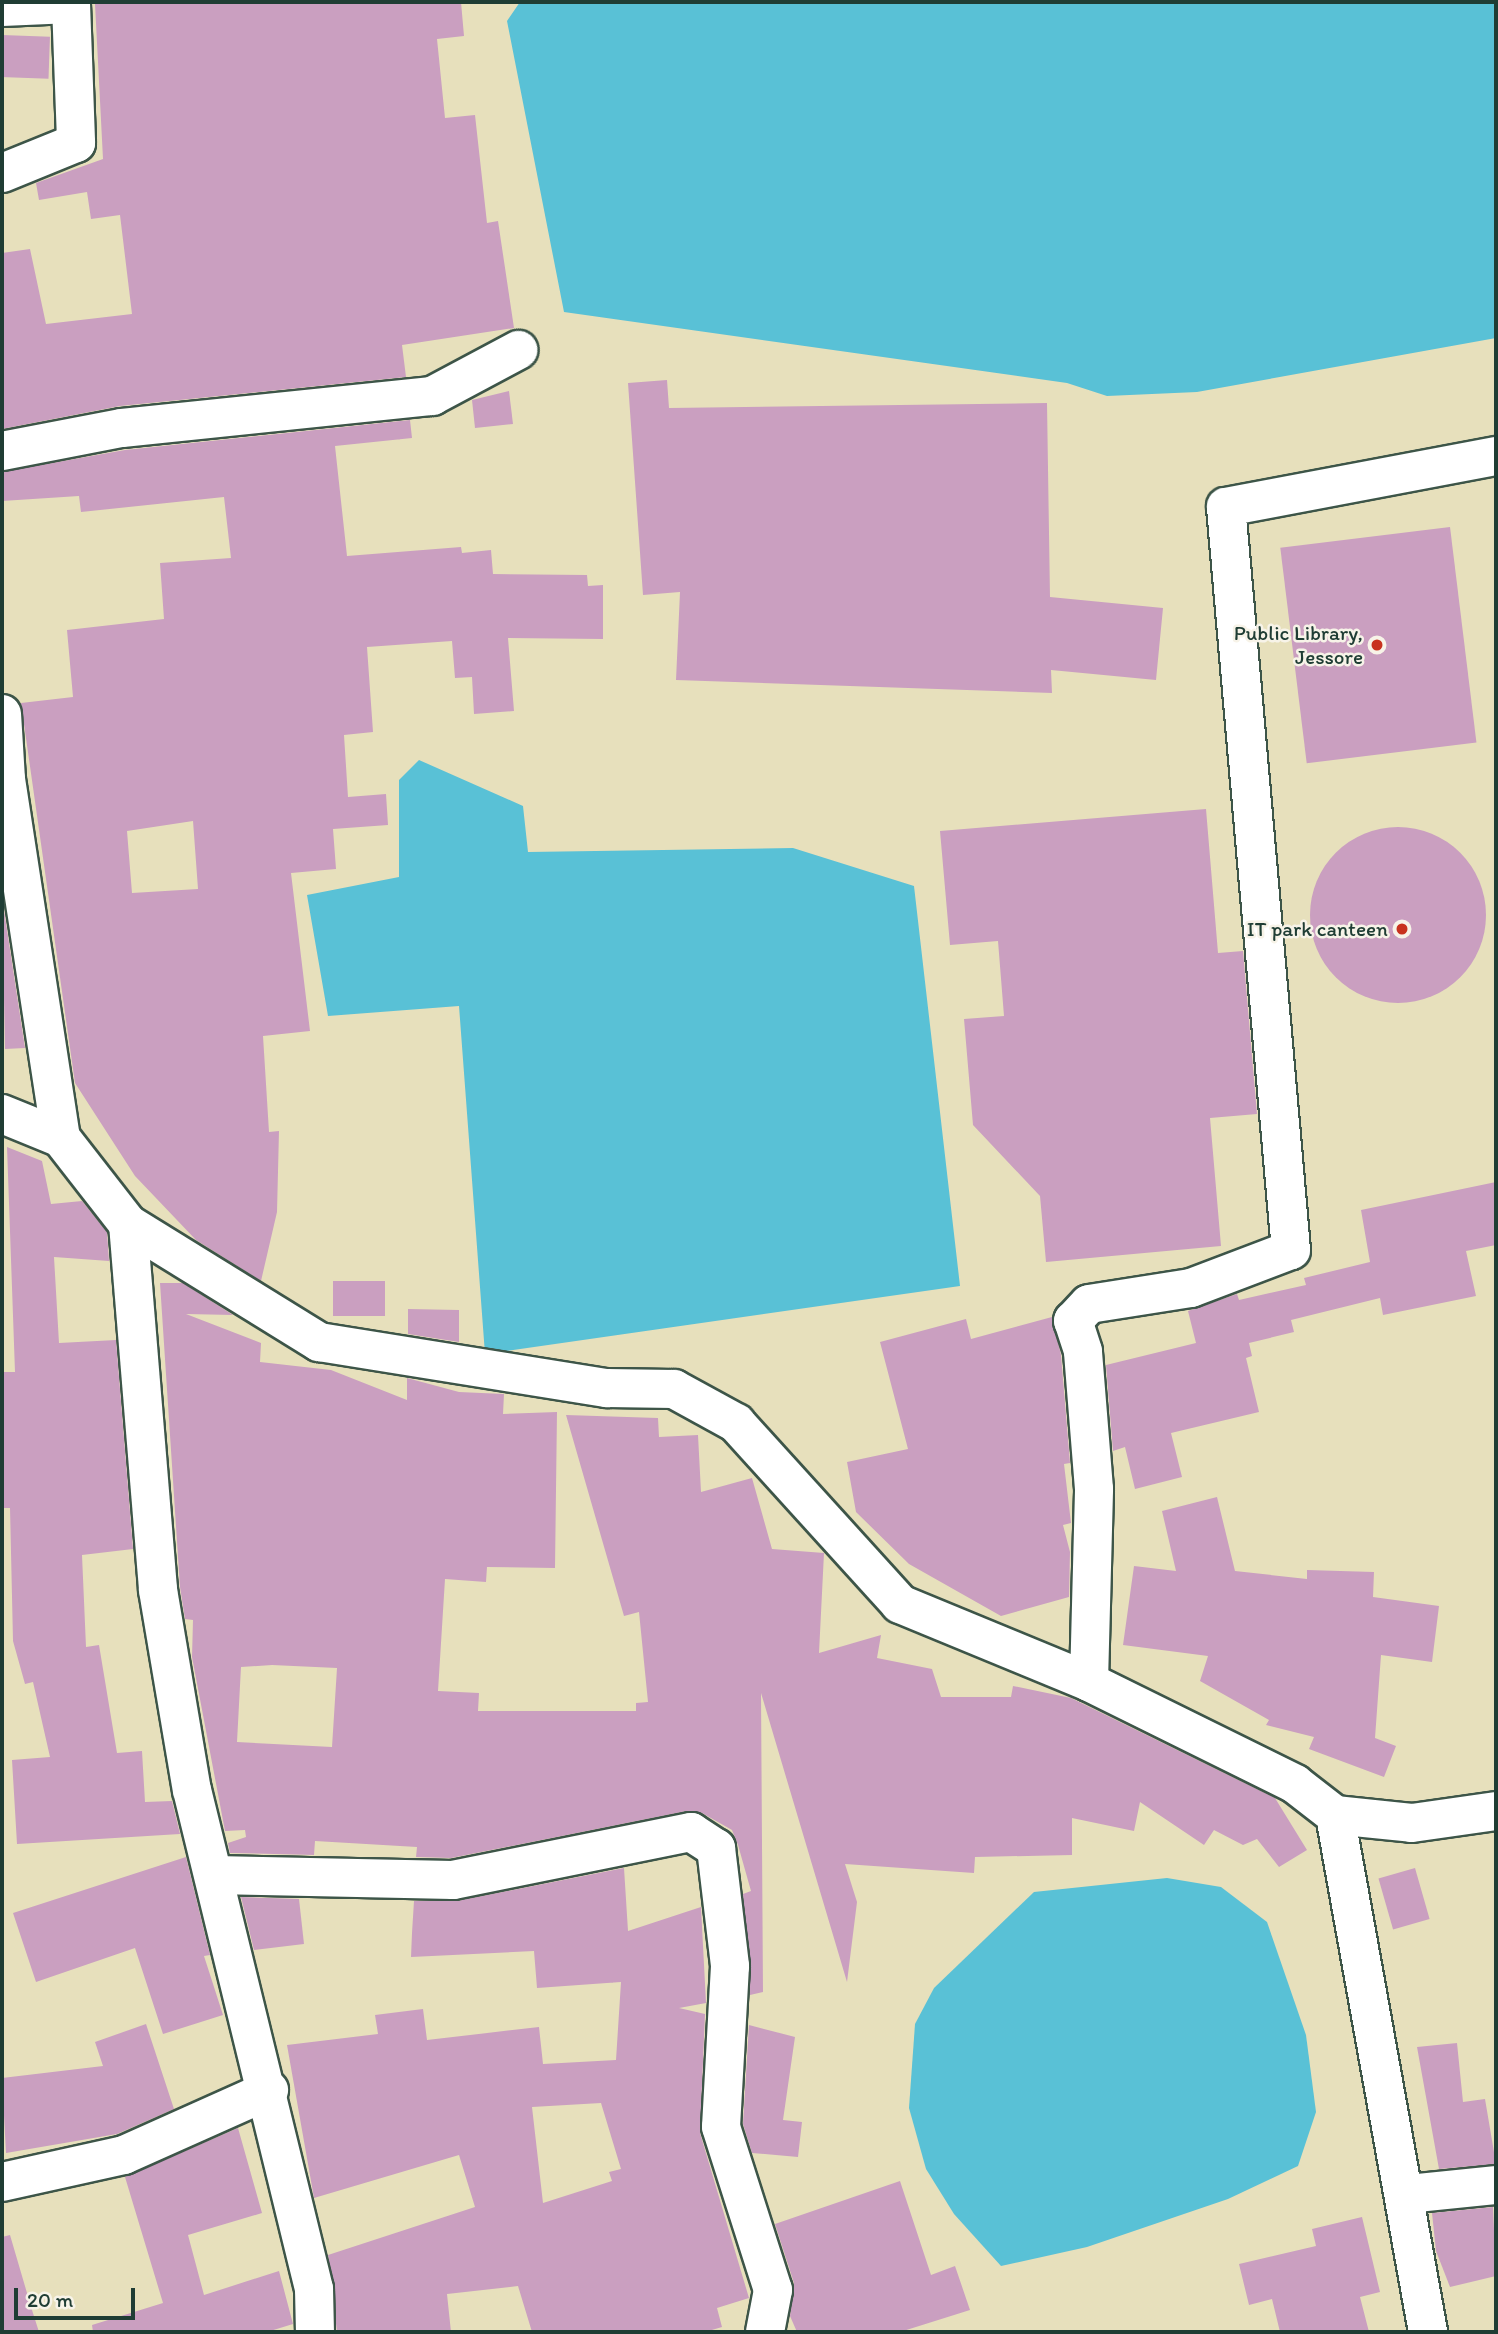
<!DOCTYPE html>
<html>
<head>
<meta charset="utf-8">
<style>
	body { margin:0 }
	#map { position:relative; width:1498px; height:2334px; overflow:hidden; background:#e7e0bc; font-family:Itim,sans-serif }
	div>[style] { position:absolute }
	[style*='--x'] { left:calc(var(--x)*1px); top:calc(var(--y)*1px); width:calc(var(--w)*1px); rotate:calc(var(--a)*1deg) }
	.water>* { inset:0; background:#59c1d6 }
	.building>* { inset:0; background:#ca9fc0; transform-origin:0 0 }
	.round { border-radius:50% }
	.roads { filter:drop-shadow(2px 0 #3d5548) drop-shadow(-2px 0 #3d5548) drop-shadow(0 2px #3d5548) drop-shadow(0 -2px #3d5548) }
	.minor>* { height:38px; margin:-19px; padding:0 19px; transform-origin:19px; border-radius:19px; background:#fff }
	.dots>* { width:19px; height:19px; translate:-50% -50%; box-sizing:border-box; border:4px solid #f7f3e8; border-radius:50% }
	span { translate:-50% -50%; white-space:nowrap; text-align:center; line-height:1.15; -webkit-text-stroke:5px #f7f3e8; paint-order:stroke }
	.poi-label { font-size:21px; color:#1f3d34 }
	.right { translate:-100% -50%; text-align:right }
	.frame { position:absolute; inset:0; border:4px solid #1f3d34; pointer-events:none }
	.scale { position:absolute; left:14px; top:2288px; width:121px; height:32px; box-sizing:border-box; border:4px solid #1f3d34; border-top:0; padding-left:9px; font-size:21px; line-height:24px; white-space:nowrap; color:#1f3d34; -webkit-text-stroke:5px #f7f3e8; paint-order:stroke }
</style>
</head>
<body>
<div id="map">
	<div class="water">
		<i style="clip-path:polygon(520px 2px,1496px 2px,1496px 338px,1197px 392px,1107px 396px,1067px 383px,564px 312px,507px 21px)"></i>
		<i style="clip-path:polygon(419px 760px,523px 806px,528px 852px,793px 848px,914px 886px,960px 1286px,485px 1354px,459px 1006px,328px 1016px,307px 895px,399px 877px,399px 780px)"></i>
		<i style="clip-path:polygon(1167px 1878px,1221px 1887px,1267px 1922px,1306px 2035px,1316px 2112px,1298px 2166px,1228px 2199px,1087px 2247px,1001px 2266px,954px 2214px,926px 2169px,909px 2108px,915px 2024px,934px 1988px,1034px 1892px)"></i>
	</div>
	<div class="building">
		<i style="clip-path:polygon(213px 2px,461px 2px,464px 36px,437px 39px,445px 118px,475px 115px,487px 223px,498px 221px,514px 328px,402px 345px,406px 377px,120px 406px,2px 429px,2px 253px,30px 249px,46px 324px,132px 314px,120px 215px,91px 219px,87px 192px,39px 200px,36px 183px,103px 159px,95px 4px)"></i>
		<i style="left:2px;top:35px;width:48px;height:42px;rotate:2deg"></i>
		<i style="clip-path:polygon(667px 380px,669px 408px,1047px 403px,1050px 597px,1163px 608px,1156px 680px,1051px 670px,1052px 693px,676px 680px,680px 592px,643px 595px,628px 383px)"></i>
		<i style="clip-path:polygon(509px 391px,513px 424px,475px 428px,472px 400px)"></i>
		<i style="clip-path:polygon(evenodd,410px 420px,412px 438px,335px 446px,347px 556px,461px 547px,462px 553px,491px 550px,493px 574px,587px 575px,588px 586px,603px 585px,603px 639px,508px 638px,514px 711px,474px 714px,472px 677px,455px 678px,452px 641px,367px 647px,373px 732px,344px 735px,348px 797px,386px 794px,388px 825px,333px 829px,336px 869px,291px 873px,310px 1031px,263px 1036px,269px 1132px,279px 1131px,277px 1212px,261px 1281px,196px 1240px,135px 1176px,75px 1083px,21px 703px,73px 697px,67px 630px,164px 619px,160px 563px,231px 558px,224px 497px,81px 512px,79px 496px,2px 501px,2px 472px,125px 450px,410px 420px,193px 821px,198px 889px,132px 893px,127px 831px,193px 821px)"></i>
		<i style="left:1450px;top:527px;width:217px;height:171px;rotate:83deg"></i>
		<i style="clip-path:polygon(1206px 809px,1218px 953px,1243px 951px,1257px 1114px,1210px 1118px,1221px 1246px,1046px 1262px,1040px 1196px,973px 1125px,964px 1019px,1004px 1016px,998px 941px,950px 945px,940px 831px)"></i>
		<i class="round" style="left:1310px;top:827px;width:176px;height:176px"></i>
		<i style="clip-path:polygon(2px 897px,25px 1048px,5px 1049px)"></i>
		<i style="clip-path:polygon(7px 1147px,42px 1161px,51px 1204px,82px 1201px,107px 1232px,109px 1261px,54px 1257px,59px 1343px,116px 1340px,133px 1549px,82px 1555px,86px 1647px,99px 1645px,117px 1753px,142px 1751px,145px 1802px,172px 1801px,180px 1834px,17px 1844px,12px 1760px,50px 1757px,33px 1682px,25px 1684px,13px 1641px,10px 1508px,2px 1508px,2px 1372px,15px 1372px)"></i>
		<i style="clip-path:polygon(1496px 1182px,1496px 1245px,1466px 1251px,1476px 1296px,1383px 1315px,1380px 1298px,1291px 1320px,1294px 1332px,1249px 1343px,1252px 1356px,1246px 1358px,1259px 1412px,1171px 1433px,1182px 1477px,1135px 1489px,1125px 1447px,1113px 1451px,1106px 1365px,1196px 1343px,1188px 1311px,1237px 1294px,1239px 1300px,1306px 1285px,1304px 1278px,1370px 1262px,1361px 1210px)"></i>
		<i style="left:333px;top:1281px;width:52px;height:35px"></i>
		<i style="clip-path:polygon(evenodd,160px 1283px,183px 1283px,233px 1315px,186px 1314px,261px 1343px,260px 1362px,331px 1370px,407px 1400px,407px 1378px,459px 1392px,504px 1394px,503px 1414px,557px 1412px,555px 1568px,487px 1567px,486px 1582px,445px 1579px,438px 1691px,479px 1693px,478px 1711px,636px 1711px,636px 1703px,648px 1702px,639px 1612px,624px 1616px,566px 1415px,658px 1418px,659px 1437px,698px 1435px,701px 1492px,752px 1478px,772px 1549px,824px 1553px,819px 1653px,881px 1635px,877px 1658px,932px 1669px,941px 1697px,1011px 1697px,1013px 1686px,1071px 1698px,1275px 1798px,1307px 1850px,1279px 1867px,1257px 1839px,1243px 1845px,1214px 1830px,1204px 1845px,1140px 1802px,1134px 1831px,1072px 1818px,1072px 1855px,975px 1857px,974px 1873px,845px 1864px,857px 1902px,847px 1982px,761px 1693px,763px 1992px,750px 1995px,743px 1894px,751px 1891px,738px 1845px,732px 1830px,702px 1813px,687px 1811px,451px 1858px,416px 1857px,417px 1847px,315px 1841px,314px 1855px,230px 1853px,228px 1843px,246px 1837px,245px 1830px,225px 1831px,192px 1657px,193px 1620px,185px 1619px,180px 1587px,160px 1283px,272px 1665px,337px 1668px,332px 1747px,237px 1742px,241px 1667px,272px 1665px)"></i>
		<i style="clip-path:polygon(408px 1309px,459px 1310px,459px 1342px,408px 1334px)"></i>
		<i style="clip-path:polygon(1052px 1317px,1061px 1355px,1070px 1463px,1064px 1464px,1071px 1523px,1063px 1525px,1070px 1552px,1069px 1597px,1001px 1616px,909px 1564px,856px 1512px,847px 1462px,908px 1449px,880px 1342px,966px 1319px,971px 1339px)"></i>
		<i style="clip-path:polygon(1217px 1497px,1235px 1571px,1307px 1579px,1307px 1570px,1374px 1572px,1373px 1597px,1439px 1606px,1432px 1662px,1381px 1655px,1375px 1738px,1396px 1746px,1384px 1777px,1309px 1749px,1314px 1737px,1266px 1725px,1269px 1720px,1200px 1681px,1208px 1656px,1123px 1645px,1134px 1566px,1176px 1571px,1162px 1511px)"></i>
		<i style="clip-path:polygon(186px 1857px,210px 1955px,204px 1956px,223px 2015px,163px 2034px,135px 1948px,36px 1982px,13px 1913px)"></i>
		<i style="clip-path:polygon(evenodd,624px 1868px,628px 1931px,701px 1907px,706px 2003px,679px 2008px,705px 2014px,700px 2133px,749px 2298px,717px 2308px,722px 2327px,705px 2332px,532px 2332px,518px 2286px,447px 2294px,451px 2332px,337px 2332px,328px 2255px,475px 2207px,459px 2155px,314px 2198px,287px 2045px,378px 2034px,375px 2015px,423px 2009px,427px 2040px,539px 2027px,543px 2064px,616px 2060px,621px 1982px,537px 1988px,534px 1951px,411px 1957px,412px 1933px,414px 1901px,457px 1901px,624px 1868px,601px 2103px,621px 2169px,609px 2172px,612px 2181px,543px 2203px,532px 2107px,601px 2103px)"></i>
		<i style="left:1415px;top:1868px;width:53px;height:38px;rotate:74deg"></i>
		<i style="clip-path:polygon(241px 1897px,299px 1899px,304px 1944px,254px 1950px)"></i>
		<i style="clip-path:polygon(146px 2024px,174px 2109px,117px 2134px,6px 2153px,2px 2078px,103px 2066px,95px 2042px)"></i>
		<i style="clip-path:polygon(749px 2025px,795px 2037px,783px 2120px,802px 2122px,798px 2157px,752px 2153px,743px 2124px)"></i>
		<i style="clip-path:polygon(1457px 2043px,1463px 2102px,1485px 2099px,1496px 2164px,1439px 2169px,1417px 2047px)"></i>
		<i style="clip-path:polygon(238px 2128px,262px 2213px,188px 2235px,204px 2295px,279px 2271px,293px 2324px,267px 2332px,93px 2332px,92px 2325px,163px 2303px,125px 2177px)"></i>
		<i style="clip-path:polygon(900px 2181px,931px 2275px,955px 2266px,970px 2310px,900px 2332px,797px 2332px,790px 2316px,794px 2283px,775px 2224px)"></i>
		<i style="clip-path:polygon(1493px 2207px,1496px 2276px,1450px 2287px,1436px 2251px,1432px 2213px)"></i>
		<i style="clip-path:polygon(1362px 2217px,1380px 2292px,1360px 2297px,1369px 2332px,1280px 2332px,1272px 2299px,1249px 2305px,1239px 2264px,1316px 2246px,1312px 2229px)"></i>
		<i style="clip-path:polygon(10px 2235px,32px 2310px,39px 2332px,2px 2332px,2px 2237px)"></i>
	</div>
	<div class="roads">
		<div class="minor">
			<i style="--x:2;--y:7;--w:69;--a:-2.5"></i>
			<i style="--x:71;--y:4;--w:139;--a:87.9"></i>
			<i style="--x:76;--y:143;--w:80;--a:157.9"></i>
			<i style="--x:2;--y:451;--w:122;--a:-10.9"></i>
			<i style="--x:122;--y:428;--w:312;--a:-5.9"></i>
			<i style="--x:432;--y:396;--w:98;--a:-28.1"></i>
			<i style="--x:2;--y:714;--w:65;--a:86.5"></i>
			<i style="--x:6;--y:779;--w:363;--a:81.3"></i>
			<i style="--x:2;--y:1114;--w:64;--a:22.1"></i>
			<i style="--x:61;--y:1138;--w:109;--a:52.1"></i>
			<i style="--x:128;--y:1224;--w:225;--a:31.7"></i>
			<i style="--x:319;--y:1342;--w:292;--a:9.1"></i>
			<i style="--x:607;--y:1388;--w:67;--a:0.9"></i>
			<i style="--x:674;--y:1389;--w:71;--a:28.7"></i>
			<i style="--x:736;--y:1423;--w:244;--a:47.8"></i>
			<i style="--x:900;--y:1604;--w:204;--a:22.4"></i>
			<i style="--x:1089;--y:1682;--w:230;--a:26.3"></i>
			<i style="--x:1295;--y:1784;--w:51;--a:37.8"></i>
			<i style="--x:1335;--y:1815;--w:77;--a:5.9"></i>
			<i style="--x:1412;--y:1823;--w:85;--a:-8.1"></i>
			<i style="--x:128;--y:1224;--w:367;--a:85.3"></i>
			<i style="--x:158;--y:1590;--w:203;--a:80.4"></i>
			<i style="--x:192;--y:1790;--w:514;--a:76.26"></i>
			<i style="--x:314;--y:2289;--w:43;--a:88.7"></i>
			<i style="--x:1089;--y:1682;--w:193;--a:-88.5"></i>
			<i style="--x:1094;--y:1489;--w:138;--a:-94.6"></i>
			<i style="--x:1083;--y:1351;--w:32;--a:-108"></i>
			<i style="--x:1073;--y:1321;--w:23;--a:-47"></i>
			<i style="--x:1089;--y:1304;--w:103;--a:-8.9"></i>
			<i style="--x:1191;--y:1288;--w:107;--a:-20.8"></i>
			<i style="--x:1291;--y:1250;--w:746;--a:-95"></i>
			<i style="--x:1226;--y:507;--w:275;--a:-10.7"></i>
			<i style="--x:1335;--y:1815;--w:525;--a:79.8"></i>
			<i style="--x:214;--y:1875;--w:239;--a:1.2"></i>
			<i style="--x:453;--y:1880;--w:243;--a:-11.4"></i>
			<i style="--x:691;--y:1832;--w:30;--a:33"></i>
			<i style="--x:716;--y:1848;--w:119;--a:83.2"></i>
			<i style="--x:730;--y:1966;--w:161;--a:93.2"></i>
			<i style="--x:721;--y:2127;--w:171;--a:72.3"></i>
			<i style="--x:773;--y:2290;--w:43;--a:100.8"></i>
			<i style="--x:2;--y:2182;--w:125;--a:-12.5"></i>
			<i style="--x:124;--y:2155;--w:159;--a:-24.1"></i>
			<i style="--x:1408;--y:2194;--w:88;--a:-5.8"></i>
		</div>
	</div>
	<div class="dots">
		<i style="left:1377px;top:645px;background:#c8321e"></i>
		<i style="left:1402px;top:929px;background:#c8321e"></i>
	</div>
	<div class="poi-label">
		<span class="right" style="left:1363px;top:645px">Public Library,<br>Jessore</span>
		<span class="right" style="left:1388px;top:929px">IT park canteen</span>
	</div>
	<div class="frame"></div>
	<div class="scale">20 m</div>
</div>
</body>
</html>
